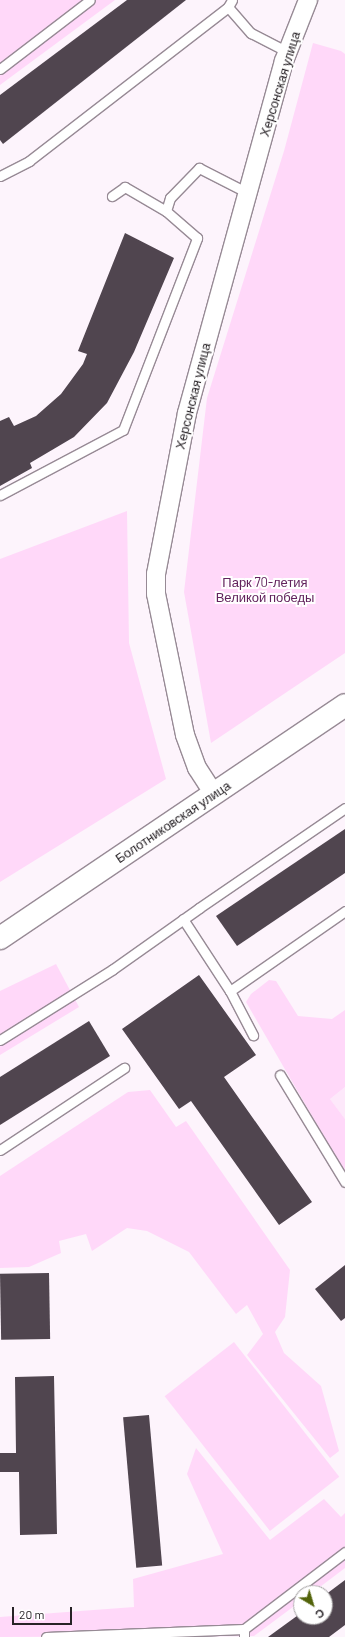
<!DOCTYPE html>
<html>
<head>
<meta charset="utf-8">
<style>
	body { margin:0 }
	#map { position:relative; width:345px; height:1637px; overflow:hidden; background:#fdf4fc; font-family:Barlow,sans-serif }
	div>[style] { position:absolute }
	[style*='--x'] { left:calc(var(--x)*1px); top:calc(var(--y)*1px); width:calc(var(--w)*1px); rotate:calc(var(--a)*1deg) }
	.built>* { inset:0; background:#fde8fa }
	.green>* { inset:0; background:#ffd8f9; transform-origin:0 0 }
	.building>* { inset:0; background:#50454f; transform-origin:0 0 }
	.roads { filter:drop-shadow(1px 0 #978a95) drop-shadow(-1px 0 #978a95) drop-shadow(0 1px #978a95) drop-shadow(0 -1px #978a95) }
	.service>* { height:9px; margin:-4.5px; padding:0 4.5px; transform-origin:4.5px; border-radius:4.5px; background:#fff }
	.minor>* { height:18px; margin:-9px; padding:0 9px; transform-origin:9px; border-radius:9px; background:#fff }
	.tertiary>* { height:22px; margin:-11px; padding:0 11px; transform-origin:11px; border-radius:11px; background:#fff }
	span { translate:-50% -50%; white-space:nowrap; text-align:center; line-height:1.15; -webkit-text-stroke:4px #fff; paint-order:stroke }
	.street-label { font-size:13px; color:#272226 }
	.park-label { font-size:13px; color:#62235d }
	.north { position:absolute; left:293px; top:1585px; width:40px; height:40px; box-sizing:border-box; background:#fff; border:1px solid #a9a7a8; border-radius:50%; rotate:142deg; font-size:11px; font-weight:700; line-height:16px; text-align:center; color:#272226 }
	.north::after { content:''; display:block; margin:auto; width:14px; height:18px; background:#52630a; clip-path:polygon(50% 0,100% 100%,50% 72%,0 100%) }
	.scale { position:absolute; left:12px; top:1607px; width:60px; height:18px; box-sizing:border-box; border:2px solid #272226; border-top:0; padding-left:5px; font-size:12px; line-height:14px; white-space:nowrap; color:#272226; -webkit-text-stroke:3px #fff; paint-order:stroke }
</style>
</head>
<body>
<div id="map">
	<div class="built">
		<i style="clip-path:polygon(345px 1087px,345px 1119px,330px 1099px)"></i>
	</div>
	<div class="green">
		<i style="clip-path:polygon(0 0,115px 0,0 85px)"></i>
		<i style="clip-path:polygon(313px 43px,341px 51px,345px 54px,345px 653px,211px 743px,184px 592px,207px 398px,284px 151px)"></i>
		<i style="clip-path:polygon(127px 511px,129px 643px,166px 779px,0 882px,0 559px)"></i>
		<i style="clip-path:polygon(56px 964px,79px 1007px,0 1055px,0 991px)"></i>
		<i style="clip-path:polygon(269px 980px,276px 981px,298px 1016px,332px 1019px,345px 1010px,345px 1087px,330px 1099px,345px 1119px,345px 1173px,246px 1002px,251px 994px)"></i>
		<i style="clip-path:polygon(150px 1090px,176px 1127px,186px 1121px,290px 1270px,285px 1317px,275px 1332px,284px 1353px,321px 1386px,339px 1451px,330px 1458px,247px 1355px,263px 1334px,247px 1305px,236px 1314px,189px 1252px,147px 1231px,127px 1228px,92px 1251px,86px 1234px,59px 1241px,61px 1253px,29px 1267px,0 1268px,0 1176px,128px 1092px)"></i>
		<i style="left:234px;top:1342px;width:171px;height:88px;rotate:52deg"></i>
		<i style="clip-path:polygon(196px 1448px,270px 1540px,324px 1499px,341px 1517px,345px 1513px,345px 1568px,312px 1593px,301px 1593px,301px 1601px,254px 1636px,0 1637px,0 1617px,134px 1607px,133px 1579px,223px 1554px,187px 1474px)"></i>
	</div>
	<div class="building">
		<i style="clip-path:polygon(127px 0,186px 0,3px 144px,0 140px,0 95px)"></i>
		<i style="clip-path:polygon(125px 233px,174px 258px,134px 352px,107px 403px,74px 437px,30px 463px,32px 468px,0 486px,0 421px,9px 417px,14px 426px,36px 416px,61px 394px,83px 364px,87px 354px,78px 351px)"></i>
		<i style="clip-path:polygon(345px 829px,345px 873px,237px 946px,216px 916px)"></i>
		<i style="clip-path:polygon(199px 975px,256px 1055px,224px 1077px,312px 1202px,279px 1225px,191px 1101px,179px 1109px,122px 1029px)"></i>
		<i style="clip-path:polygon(89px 1021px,110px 1056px,0 1125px,0 1077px)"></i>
		<i style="clip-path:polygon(345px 1265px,345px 1318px,341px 1321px,315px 1289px)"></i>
		<i style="left:49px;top:1273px;width:66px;height:49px;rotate:89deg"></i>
		<i style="clip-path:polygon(54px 1376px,57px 1534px,20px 1535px,19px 1472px,0 1472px,0 1453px,16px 1453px,15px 1377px)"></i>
		<i style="left:149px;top:1415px;width:151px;height:26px;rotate:85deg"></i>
		<i style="clip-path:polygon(345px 1580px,345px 1625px,329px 1637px,268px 1637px,301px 1613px,301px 1617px,325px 1617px,325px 1595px)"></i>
	</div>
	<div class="roads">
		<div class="service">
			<i style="--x:228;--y:7;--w:35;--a:49"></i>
			<i style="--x:251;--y:33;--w:42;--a:27.2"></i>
			<i style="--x:0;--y:69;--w:113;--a:-37.5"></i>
			<i style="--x:0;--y:176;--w:33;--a:-27"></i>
			<i style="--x:29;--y:161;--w:252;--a:-37.7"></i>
			<i style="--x:228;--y:7;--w:8;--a:-60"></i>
			<i style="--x:166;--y:211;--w:14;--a:-73"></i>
			<i style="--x:170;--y:198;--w:42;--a:-46"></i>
			<i style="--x:199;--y:168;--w:55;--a:27"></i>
			<i style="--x:0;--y:495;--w:139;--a:-27.9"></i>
			<i style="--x:123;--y:430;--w:206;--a:-68.9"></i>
			<i style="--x:197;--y:238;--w:41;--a:-138.9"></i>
			<i style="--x:166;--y:211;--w:48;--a:-149.7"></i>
			<i style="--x:125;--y:187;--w:16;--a:145"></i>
			<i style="--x:183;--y:919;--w:86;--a:56.9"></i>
			<i style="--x:230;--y:991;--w:50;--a:62.4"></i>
			<i style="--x:230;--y:991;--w:140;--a:-34.8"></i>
			<i style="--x:0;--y:1040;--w:133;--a:-32.1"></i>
			<i style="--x:113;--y:969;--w:105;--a:-35.3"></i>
			<i style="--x:199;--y:908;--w:177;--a:-34.4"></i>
			<i style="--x:280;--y:1075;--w:125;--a:58.7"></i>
			<i style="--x:0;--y:1150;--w:149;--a:-33.5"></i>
			<i style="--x:244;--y:1629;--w:127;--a:-37.3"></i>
			<i style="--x:46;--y:1637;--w:198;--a:-2.3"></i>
			<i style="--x:244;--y:1629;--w:8;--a:90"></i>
		</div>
		<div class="minor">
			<i style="--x:214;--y:794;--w:31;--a:-123"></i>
			<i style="--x:197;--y:768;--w:35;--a:-110"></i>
			<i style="--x:185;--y:735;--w:144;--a:-101.6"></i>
			<i style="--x:156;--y:594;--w:20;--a:-90"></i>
			<i style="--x:156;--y:574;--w:164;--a:-79.1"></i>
			<i style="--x:187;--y:413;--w:365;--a:-74.6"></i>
			<i style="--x:284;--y:61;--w:66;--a:-68.5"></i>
		</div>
		<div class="tertiary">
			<i style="--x:0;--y:938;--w:416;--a:-34"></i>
		</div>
	</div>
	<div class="street-label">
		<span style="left:280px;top:84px;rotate:-73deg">Херсонская улица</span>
		<span style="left:193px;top:396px;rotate:-76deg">Херсонская улица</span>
		<span style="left:173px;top:822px;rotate:-34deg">Болотниковская улица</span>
	</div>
	<div class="park-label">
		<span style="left:265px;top:590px">Парк 70-летия<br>Великой победы</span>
	</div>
	<div class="north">С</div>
	<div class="scale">20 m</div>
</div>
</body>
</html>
